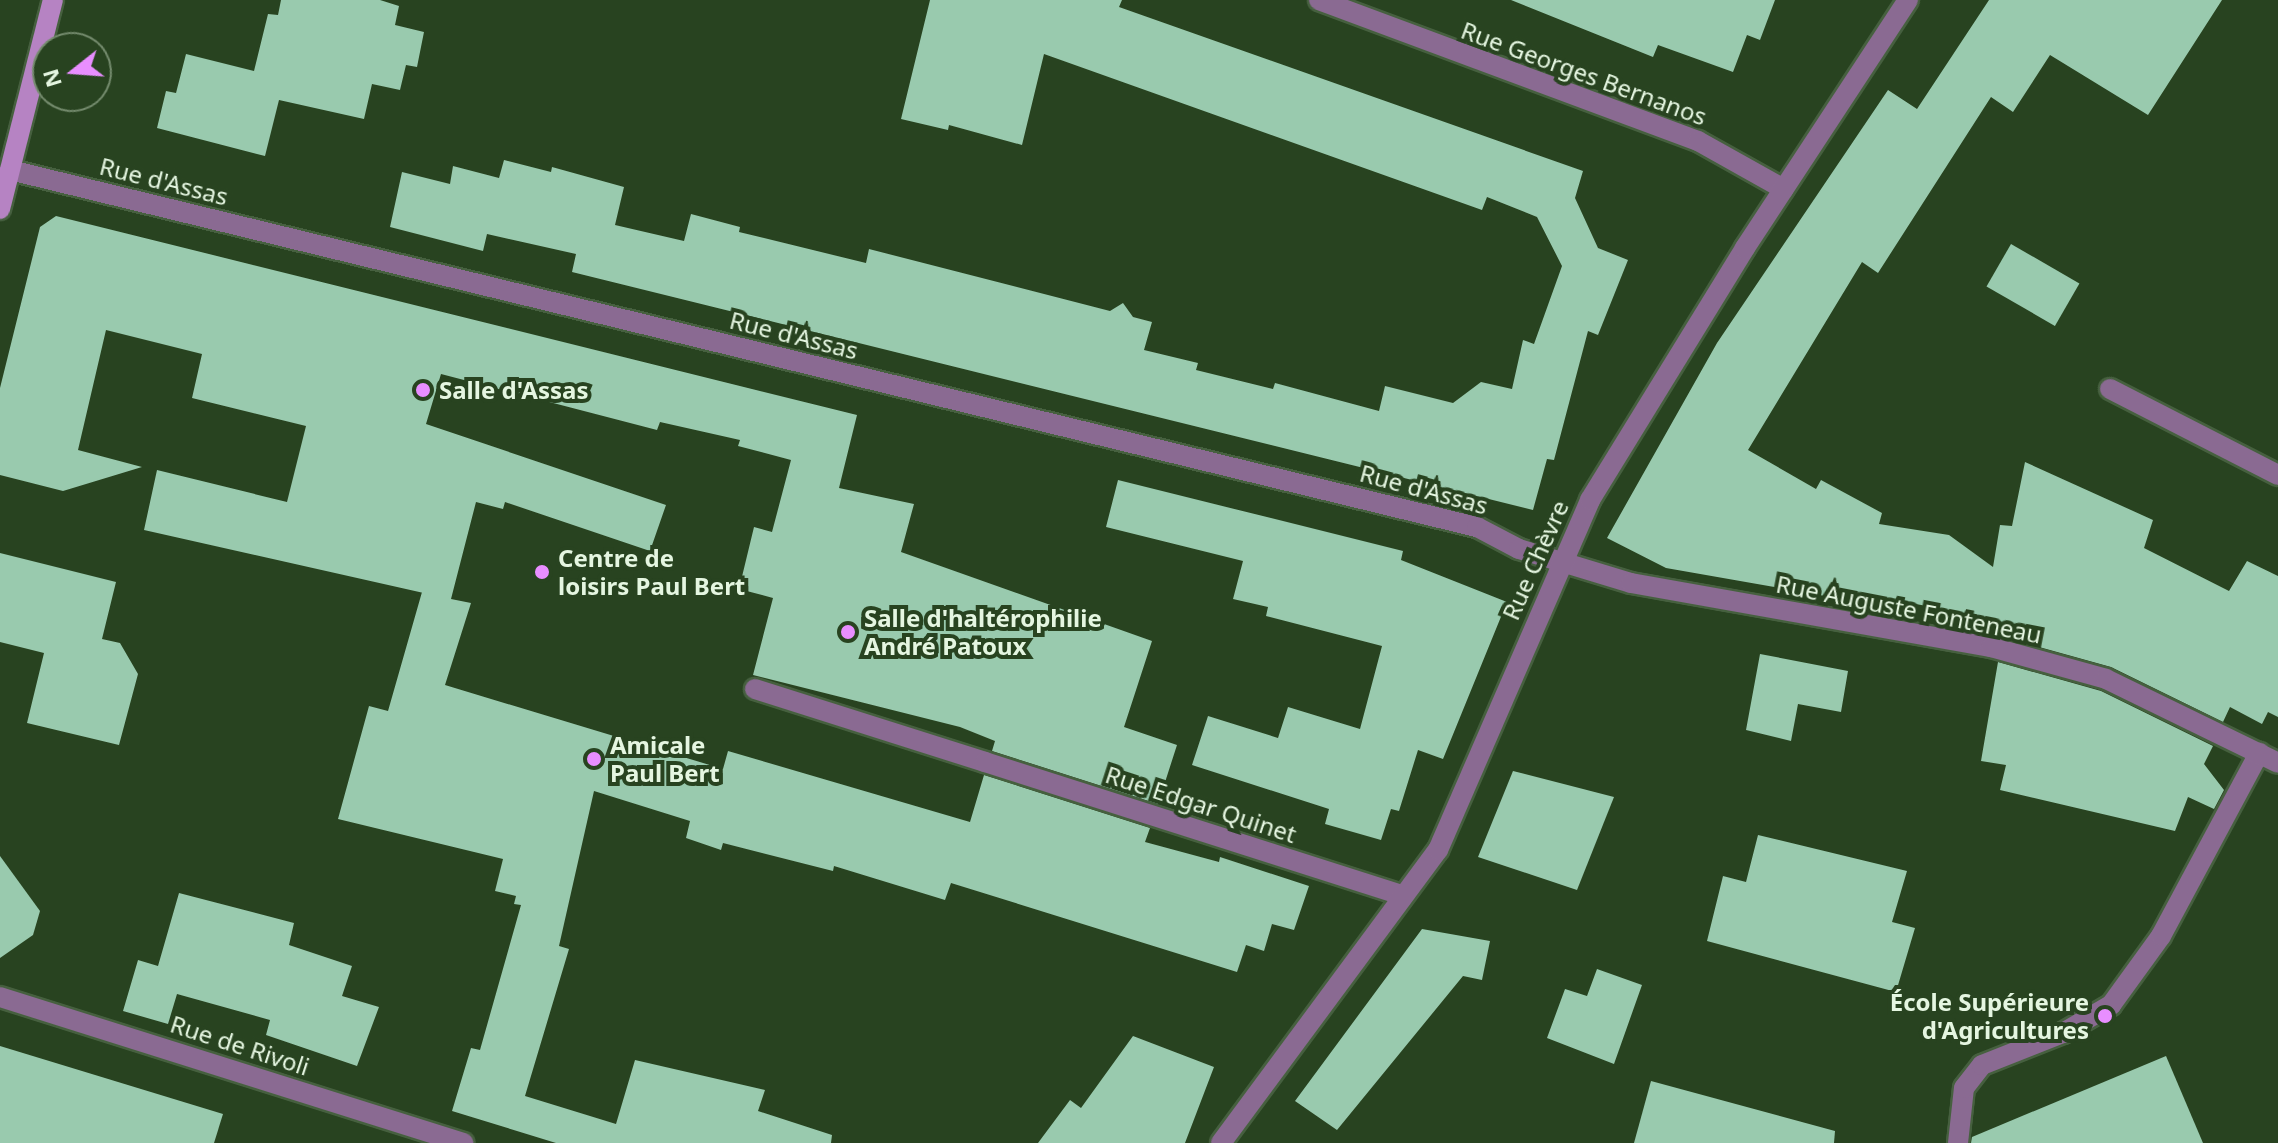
<!DOCTYPE html>
<html>
<head>
<meta charset="utf-8">
<style>
	body { margin:0 }
	#map { position:relative; width:2278px; height:1143px; overflow:hidden; background:#284320; font-family:"Noto Sans",sans-serif }
	div>[style] { position:absolute }
	[style*='--x'] { left:calc(var(--x)*1px); top:calc(var(--y)*1px); width:calc(var(--w)*1px); rotate:calc(var(--a)*1deg) }
	.building>* { inset:0; background:#99caae; transform-origin:0 0 }
	.roads { filter:drop-shadow(2px 0 #46603f) drop-shadow(-2px 0 #46603f) drop-shadow(0 2px #46603f) drop-shadow(0 -2px #46603f) }
	.lane>* { height:20px; margin:-10px; padding:0 10px; transform-origin:10px; border-radius:10px; background:#8a6a92 }
	.street>* { height:20px; margin:-10px; padding:0 10px; transform-origin:10px; border-radius:10px; background:#8a6a92 }
	.secondary>* { height:20px; margin:-10px; padding:0 10px; transform-origin:10px; border-radius:10px; background:#b683c3 }
	.dots>* { width:22px; height:22px; translate:-50% -50%; box-sizing:border-box; border:4px solid #284320; border-radius:50% }
	span { translate:-50% -50%; white-space:nowrap; text-align:center; line-height:1.15; -webkit-text-stroke:8px #284320; paint-order:stroke }
	.street-label { font-size:24px; color:#e5f6e1 }
	.poi-label { font-size:24px; color:#e5f6e1; font-weight:700 }
	.left { translate:0 -50%; text-align:left }
	.right { translate:-100% -50%; text-align:right }
	.north { position:absolute; left:32px; top:32px; width:80px; height:80px; box-sizing:border-box; background:#284320; border:2px solid #748b6d; border-radius:50%; rotate:253deg; font-size:22px; font-weight:700; line-height:32px; text-align:center; color:#e5f6e1 }
	.north::after { content:''; display:block; margin:auto; width:28px; height:36px; background:#e88eff; clip-path:polygon(50% 0,100% 100%,50% 72%,0 100%) }
</style>
</head>
<body>
<div id="map">
	<div class="building">
		<i style="clip-path:polygon(281px 0,380px 0,399px 6px,395px 25px,424px 32px,417px 67px,406px 65px,400px 90px,372px 84px,364px 119px,279px 100px,265px 156px,157px 128px,166px 91px,176px 93px,186px 54px,254px 71px,268px 14px,278px 15px)"></i>
		<i style="clip-path:polygon(930px 0,1122px 0,1119px 7px,1583px 171px,1575px 198px,1598px 248px,1628px 260px,1598px 335px,1588px 331px,1554px 460px,1547px 459px,1533px 510px,572px 272px,576px 254px,487px 234px,483px 251px,390px 227px,402px 172px,450px 184px,453px 166px,499px 178px,504px 160px,551px 172px,552px 167px,624px 187px,615px 225px,684px 241px,691px 214px,740px 227px,739px 232px,866px 263px,869px 249px,1110px 311px,1123px 303px,1133px 317px,1152px 322px,1144px 350px,1198px 363px,1196px 370px,1273px 389px,1275px 383px,1379px 411px,1385px 386px,1453px 403px,1481px 382px,1512px 389px,1523px 340px,1534px 344px,1562px 266px,1537px 217px,1487px 197px,1482px 210px,1044px 54px,1022px 145px,949px 125px,948px 130px,901px 119px)"></i>
		<i style="clip-path:polygon(1511px 0,1775px 0,1760px 40px,1747px 35px,1733px 72px,1658px 45px,1653px 57px)"></i>
		<i style="clip-path:polygon(1989px 0,2222px 0,2148px 115px,2050px 55px,2013px 112px,1991px 97px,1878px 273px,1862px 262px,1748px 450px,1816px 489px,1821px 480px,1882px 513px,1879px 524px,1949px 535px,1993px 567px,2000px 525px,2012px 526px,2025px 462px,2153px 520px,2144px 548px,2229px 591px,2247px 561px,2278px 576px,2278px 717px,2268px 712px,2262px 724px,2230px 707px,2223px 722px,2111px 667px,2003px 637px,1997px 619px,1867px 595px,1865px 603px,1666px 568px,1607px 538px,1717px 343px,1888px 90px,1917px 109px)"></i>
		<i style="clip-path:polygon(56px 216px,857px 415px,839px 488px,914px 504px,901px 552px,1152px 641px,1124px 727px,1177px 745px,1158px 804px,992px 751px,995px 741px,960px 727px,753px 675px,773px 598px,739px 589px,754px 527px,772px 532px,791px 460px,738px 446px,740px 440px,660px 422px,657px 430px,441px 374px,426px 424px,666px 505px,650px 551px,505px 502px,503px 509px,476px 502px,451px 599px,471px 603px,445px 685px,723px 769px,728px 751px,970px 822px,984px 775px,1150px 828px,1145px 842px,1219px 862px,1220px 857px,1309px 886px,1294px 930px,1272px 924px,1264px 951px,1246px 945px,1237px 972px,951px 883px,945px 900px,834px 866px,833px 871px,723px 843px,721px 850px,686px 838px,690px 821px,594px 791px,559px 946px,569px 949px,525px 1096px,616px 1124px,635px 1060px,765px 1090px,758px 1111px,832px 1135px,831px 1143px,556px 1143px,452px 1111px,471px 1048px,480px 1050px,521px 905px,514px 904px,516px 896px,495px 891px,503px 859px,338px 819px,369px 706px,388px 711px,422px 592px,437px 596px,144px 530px,157px 470px,287px 502px,306px 426px,192px 398px,202px 354px,106px 330px,78px 450px,142px 467px,63px 491px,0 475px,0 388px,40px 227px)"></i>
		<i style="left:2011px;top:244px;width:79px;height:49px;rotate:30deg"></i>
		<i style="clip-path:polygon(1118px 480px,1403px 551px,1401px 560px,1507px 602px,1443px 759px,1418px 750px,1399px 811px,1391px 809px,1381px 840px,1325px 824px,1329px 809px,1192px 765px,1208px 716px,1278px 738px,1288px 707px,1360px 729px,1382px 646px,1266px 616px,1268px 607px,1233px 599px,1243px 561px,1106px 527px)"></i>
		<i style="clip-path:polygon(0 553px,116px 582px,102px 639px,120px 643px,138px 674px,119px 745px,27px 723px,44px 653px,0 642px)"></i>
		<i style="clip-path:polygon(1760px 654px,1848px 671px,1841px 712px,1798px 704px,1791px 741px,1746px 730px)"></i>
		<i style="clip-path:polygon(1998px 662px,2101px 691px,2213px 746px,2204px 764px,2224px 790px,2214px 809px,2188px 797px,2175px 831px,2000px 790px,2006px 765px,1981px 761px)"></i>
		<i style="clip-path:polygon(1513px 771px,1614px 797px,1577px 890px,1478px 857px)"></i>
		<i style="clip-path:polygon(1758px 835px,1907px 871px,1892px 922px,1915px 928px,1896px 992px,1707px 941px,1723px 876px,1746px 882px)"></i>
		<i style="clip-path:polygon(0 856px,40px 911px,33px 935px,0 958px)"></i>
		<i style="clip-path:polygon(179px 893px,294px 923px,289px 945px,352px 966px,342px 996px,379px 1007px,357px 1066px,266px 1035px,270px 1020px,177px 994px,168px 1024px,123px 1011px,138px 960px,158px 966px)"></i>
		<i style="clip-path:polygon(1422px 929px,1490px 941px,1482px 980px,1463px 976px,1337px 1130px,1295px 1101px)"></i>
		<i style="clip-path:polygon(1597px 969px,1642px 985px,1614px 1064px,1547px 1038px,1565px 989px,1587px 996px)"></i>
		<i style="clip-path:polygon(1133px 1036px,1214px 1067px,1185px 1143px,1038px 1143px,1070px 1100px,1081px 1108px)"></i>
		<i style="clip-path:polygon(0 1046px,223px 1114px,214px 1143px,0 1143px)"></i>
		<i style="clip-path:polygon(2166px 1056px,2203px 1143px,1971px 1143px,1972px 1137px)"></i>
		<i style="clip-path:polygon(1651px 1081px,1835px 1131px,1834px 1143px,1634px 1143px)"></i>
	</div>
	<div class="roads">
		<div class="lane">
			<i style="--x:2110;--y:389;--w:189;--a:27.1"></i>
			<i style="--x:755;--y:689;--w:241;--a:17.6"></i>
			<i style="--x:1958;--y:1143;--w:55;--a:-83.8"></i>
			<i style="--x:1964;--y:1088;--w:29;--a:-52"></i>
			<i style="--x:1982;--y:1065;--w:87;--a:-21.6"></i>
			<i style="--x:2063;--y:1033;--w:56;--a:-30.3"></i>
			<i style="--x:2111;--y:1005;--w:85;--a:-54.1"></i>
			<i style="--x:2161;--y:936;--w:208;--a:-61.8"></i>
		</div>
		<div class="street">
			<i style="--x:1319;--y:0;--w:404;--a:20.4"></i>
			<i style="--x:1698;--y:141;--w:98;--a:29.2"></i>
			<i style="--x:10;--y:170;--w:1510;--a:13.68"></i>
			<i style="--x:1477;--y:527;--w:47;--a:27.6"></i>
			<i style="--x:1519;--y:549;--w:117;--a:16.9"></i>
			<i style="--x:1631;--y:583;--w:366;--a:10.1"></i>
			<i style="--x:1991;--y:647;--w:119;--a:15.5"></i>
			<i style="--x:2106;--y:679;--w:191;--a:26"></i>
			<i style="--x:985;--y:762;--w:438;--a:17.7"></i>
			<i style="--x:0;--y:997;--w:486;--a:17.5"></i>
			<i style="--x:1221;--y:1143;--w:365;--a:-53.5"></i>
			<i style="--x:1438;--y:850;--w:382;--a:-66.5"></i>
			<i style="--x:1590;--y:500;--w:296;--a:-58.4"></i>
			<i style="--x:1745;--y:248;--w:297;--a:-56.7"></i>
		</div>
		<div class="secondary">
			<i style="--x:0;--y:209;--w:216;--a:-75.8"></i>
		</div>
	</div>
	<div class="dots">
		<i style="left:423px;top:390px;background:#e88eff"></i>
		<i style="left:542px;top:572px;background:#e88eff"></i>
		<i style="left:848px;top:632px;background:#e88eff"></i>
		<i style="left:594px;top:759px;background:#e88eff"></i>
		<i style="left:2105px;top:1016px;background:#e88eff"></i>
	</div>
	<div class="street-label">
		<span style="left:1584px;top:73px;rotate:20deg">Rue Georges Bernanos</span>
		<span style="left:164px;top:181px;rotate:14deg">Rue d'Assas</span>
		<span style="left:794px;top:335px;rotate:14deg">Rue d'Assas</span>
		<span style="left:1424px;top:489px;rotate:15deg">Rue d'Assas</span>
		<span style="left:1535px;top:560px;rotate:-66deg">Rue Chèvre</span>
		<span style="left:1909px;top:609px;rotate:11deg">Rue Auguste Fonteneau</span>
		<span style="left:1201px;top:804px;rotate:18deg">Rue Edgar Quinet</span>
		<span style="left:240px;top:1045px;rotate:18deg">Rue de Rivoli</span>
	</div>
	<div class="poi-label">
		<span class="left" style="left:439px;top:390px">Salle d'Assas</span>
		<span class="left" style="left:558px;top:572px">Centre de<br>loisirs Paul Bert</span>
		<span class="left" style="left:864px;top:632px">Salle d'haltérophilie<br>André Patoux</span>
		<span class="left" style="left:610px;top:759px">Amicale<br>Paul Bert</span>
		<span class="right" style="left:2089px;top:1016px">École Supérieure<br>d'Agricultures</span>
	</div>
	<div class="north">N</div>
</div>
</body>
</html>
